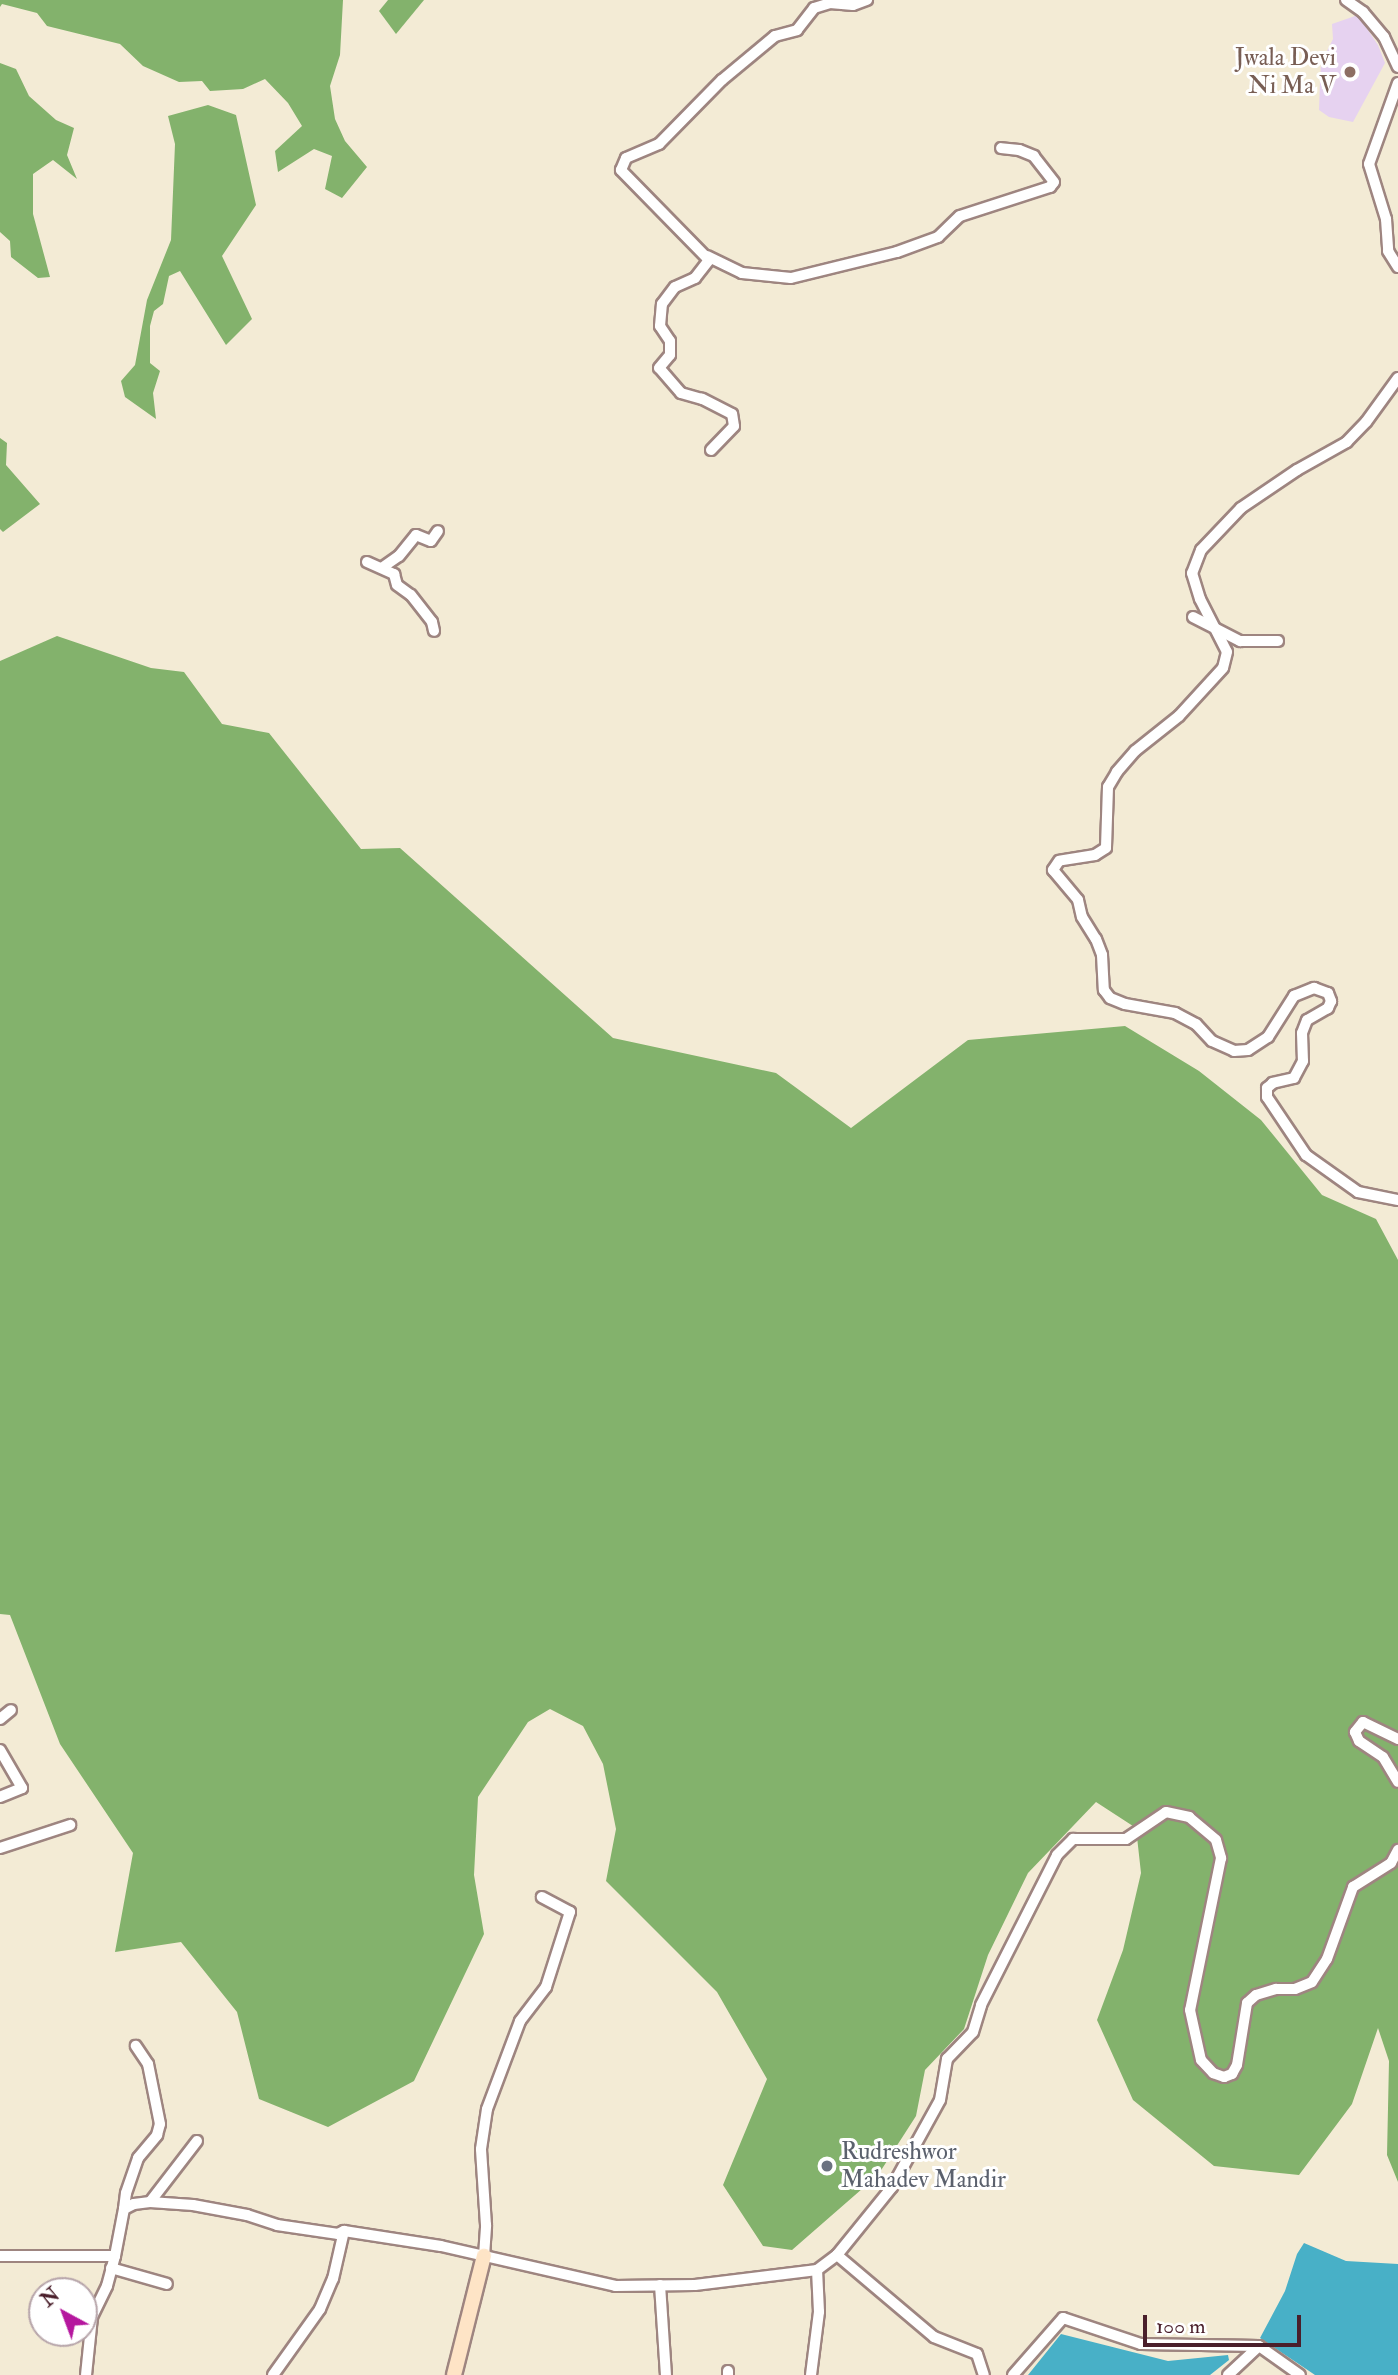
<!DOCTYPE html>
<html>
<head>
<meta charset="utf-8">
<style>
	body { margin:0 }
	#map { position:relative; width:1398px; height:2375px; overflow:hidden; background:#f3ebd5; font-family:"IM FELL Double Pica",serif }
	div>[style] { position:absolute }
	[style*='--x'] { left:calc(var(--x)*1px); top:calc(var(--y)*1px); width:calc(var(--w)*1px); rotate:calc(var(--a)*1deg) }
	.built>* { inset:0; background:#e6d2f0 }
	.forest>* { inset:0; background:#83b26c }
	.water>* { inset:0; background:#48b0c7 }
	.roads { filter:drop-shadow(2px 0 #9e8580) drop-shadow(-2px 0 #9e8580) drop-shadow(0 2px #9e8580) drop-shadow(0 -2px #9e8580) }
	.street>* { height:10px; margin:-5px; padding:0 5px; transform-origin:5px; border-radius:5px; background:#fff }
	.secondary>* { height:14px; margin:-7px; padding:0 7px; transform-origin:7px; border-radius:7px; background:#fee4c6 }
	.dots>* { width:19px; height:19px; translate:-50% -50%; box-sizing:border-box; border:4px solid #fff; border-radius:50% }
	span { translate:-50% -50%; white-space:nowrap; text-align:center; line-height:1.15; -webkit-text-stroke:6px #fff; paint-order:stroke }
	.education-label { font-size:24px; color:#785e54 }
	.right { translate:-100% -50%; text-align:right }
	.worship-label { font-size:24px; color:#5b616d }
	.left { translate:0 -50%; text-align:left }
	.north { position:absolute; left:28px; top:2277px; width:70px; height:70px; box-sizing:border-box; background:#fff; border:2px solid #b7a5aa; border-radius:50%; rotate:319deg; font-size:19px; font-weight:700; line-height:28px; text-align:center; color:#4a1f2b }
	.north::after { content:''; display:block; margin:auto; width:24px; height:32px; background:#b5179e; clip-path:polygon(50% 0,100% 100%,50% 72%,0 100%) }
	.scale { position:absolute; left:1143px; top:2315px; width:158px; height:32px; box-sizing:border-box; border:4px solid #4a1f2b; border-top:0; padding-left:9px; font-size:21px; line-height:24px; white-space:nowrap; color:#4a1f2b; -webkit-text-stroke:5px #fff; paint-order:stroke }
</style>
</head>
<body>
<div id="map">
	<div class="built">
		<i style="clip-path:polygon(1358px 15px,1378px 45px,1385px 63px,1353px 122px,1329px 117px,1319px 110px,1320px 81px,1321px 63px,1333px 39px,1332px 24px)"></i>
	</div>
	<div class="forest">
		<i style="clip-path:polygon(0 0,343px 0,340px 55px,330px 86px,335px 119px,345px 141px,367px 167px,342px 198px,325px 189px,332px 156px,314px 149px,278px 172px,275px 151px,302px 126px,288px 103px,265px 79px,243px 89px,210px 91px,202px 81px,179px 82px,143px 66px,120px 44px,47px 26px,37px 13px,2px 4px,0 7px)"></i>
		<i style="clip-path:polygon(388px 0,424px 0,396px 34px,379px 11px)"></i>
		<i style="clip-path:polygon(0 63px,16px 69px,29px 96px,56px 120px,74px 128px,67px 155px,77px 179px,53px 160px,33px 174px,33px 214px,50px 277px,38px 278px,11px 257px,10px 241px,0 232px)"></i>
		<i style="clip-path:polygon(208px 105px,236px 115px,256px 205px,222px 256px,252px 319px,226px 345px,180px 271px,169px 276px,163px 304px,154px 311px,150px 326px,150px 363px,160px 371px,153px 393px,156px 419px,125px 397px,121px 381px,135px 365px,147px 300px,171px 240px,175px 144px,168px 116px)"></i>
		<i style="clip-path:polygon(0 438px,7px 443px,6px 465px,40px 504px,3px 532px,0 529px)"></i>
		<i style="clip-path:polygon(57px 636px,151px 668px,184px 672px,222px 724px,269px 733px,361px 849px,400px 848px,613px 1038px,776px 1073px,851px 1128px,968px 1040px,1125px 1026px,1199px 1071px,1261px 1120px,1322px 1195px,1376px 1219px,1398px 1260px,1398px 2182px,1387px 2155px,1389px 2061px,1378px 2028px,1352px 2104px,1299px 2175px,1214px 2166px,1133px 2100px,1097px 2020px,1123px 1950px,1141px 1873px,1136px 1828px,1096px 1802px,1028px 1873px,988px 1955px,964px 2029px,925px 2070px,916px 2116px,878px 2175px,792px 2250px,763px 2246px,723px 2185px,767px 2079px,717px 1992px,606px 1881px,616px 1829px,603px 1764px,583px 1726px,550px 1709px,528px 1722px,478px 1797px,474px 1875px,484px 1934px,414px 2081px,328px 2127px,259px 2099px,237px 2012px,181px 1942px,115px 1952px,133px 1853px,60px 1744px,10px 1615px,0 1614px,0 661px)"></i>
	</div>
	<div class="water">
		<i style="clip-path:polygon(1304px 2243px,1346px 2261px,1398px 2264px,1398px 2375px,1315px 2375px,1260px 2338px,1285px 2291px,1297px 2254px)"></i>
		<i style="clip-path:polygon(1061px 2334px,1168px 2361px,1228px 2355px,1229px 2360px,1210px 2375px,1028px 2375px)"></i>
	</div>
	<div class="roads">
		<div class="street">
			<i style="--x:1346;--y:0;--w:21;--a:35"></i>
			<i style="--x:1363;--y:12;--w:33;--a:50"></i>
			<i style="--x:1384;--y:37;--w:33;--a:65"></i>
			<i style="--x:1398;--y:83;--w:86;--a:109.7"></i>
			<i style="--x:1369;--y:164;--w:58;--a:72.8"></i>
			<i style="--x:1386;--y:219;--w:32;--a:86"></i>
			<i style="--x:1388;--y:251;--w:19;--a:58"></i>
			<i style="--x:707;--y:256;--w:39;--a:26"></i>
			<i style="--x:742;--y:273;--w:49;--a:5.8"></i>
			<i style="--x:791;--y:278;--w:109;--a:-13.8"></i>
			<i style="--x:897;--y:252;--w:44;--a:-20.1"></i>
			<i style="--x:938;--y:237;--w:30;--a:-44"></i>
			<i style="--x:960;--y:216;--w:95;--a:-17.9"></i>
			<i style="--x:1050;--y:187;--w:6;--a:-51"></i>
			<i style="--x:1054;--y:182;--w:33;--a:-128"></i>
			<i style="--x:1034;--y:156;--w:16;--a:-158"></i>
			<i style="--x:1019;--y:150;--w:18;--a:-174"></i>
			<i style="--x:1398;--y:378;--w:54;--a:126"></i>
			<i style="--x:1366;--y:422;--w:28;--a:134"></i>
			<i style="--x:1347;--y:442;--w:57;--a:150.8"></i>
			<i style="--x:1297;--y:470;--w:68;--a:145.8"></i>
			<i style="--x:1241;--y:508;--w:58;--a:133.6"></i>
			<i style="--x:1201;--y:550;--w:25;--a:111"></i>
			<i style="--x:1192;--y:573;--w:27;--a:73"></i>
			<i style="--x:1200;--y:599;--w:59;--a:63"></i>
			<i style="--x:1227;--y:652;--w:16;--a:104"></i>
			<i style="--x:1223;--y:668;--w:65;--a:132.5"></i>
			<i style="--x:1179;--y:716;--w:56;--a:141.5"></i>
			<i style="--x:1135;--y:751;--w:28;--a:131"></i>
			<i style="--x:1117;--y:772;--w:17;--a:121"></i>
			<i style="--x:1108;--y:787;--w:61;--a:91.9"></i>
			<i style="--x:1106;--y:848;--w:13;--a:148"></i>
			<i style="--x:1095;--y:855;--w:36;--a:171"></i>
			<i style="--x:1059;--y:861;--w:11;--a:124"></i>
			<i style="--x:1053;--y:870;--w:39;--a:50"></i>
			<i style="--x:1078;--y:900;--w:17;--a:77"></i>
			<i style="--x:1082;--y:917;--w:26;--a:58"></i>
			<i style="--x:1096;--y:939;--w:17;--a:69"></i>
			<i style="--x:1102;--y:955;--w:35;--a:87"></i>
			<i style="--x:1104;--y:990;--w:10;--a:53"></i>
			<i style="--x:1110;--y:998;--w:16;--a:22"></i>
			<i style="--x:1125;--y:1004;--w:51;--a:10.2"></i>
			<i style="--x:1175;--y:1013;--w:24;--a:28"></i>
			<i style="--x:1196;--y:1024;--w:23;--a:47"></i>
			<i style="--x:1212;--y:1041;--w:24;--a:24"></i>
			<i style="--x:1234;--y:1051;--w:14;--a:-4"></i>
			<i style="--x:1248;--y:1050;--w:24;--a:-33"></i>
			<i style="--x:1268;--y:1037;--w:49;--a:-57.6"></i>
			<i style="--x:1294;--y:996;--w:22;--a:-22"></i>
			<i style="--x:1314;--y:988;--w:15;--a:20"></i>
			<i style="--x:1328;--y:993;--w:9;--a:69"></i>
			<i style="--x:1331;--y:1001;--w:8;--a:113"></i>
			<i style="--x:1328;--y:1008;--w:24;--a:150"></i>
			<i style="--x:1307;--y:1020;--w:14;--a:111"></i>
			<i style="--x:1302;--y:1033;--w:28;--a:88"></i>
			<i style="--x:1303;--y:1061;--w:19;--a:118"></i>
			<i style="--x:1294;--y:1078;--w:22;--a:167"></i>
			<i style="--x:1273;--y:1083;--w:8;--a:140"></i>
			<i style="--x:1267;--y:1088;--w:9;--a:90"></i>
			<i style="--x:1267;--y:1097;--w:70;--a:56.1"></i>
			<i style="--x:1306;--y:1155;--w:64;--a:35.4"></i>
			<i style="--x:1358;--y:1192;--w:41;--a:11.3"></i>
			<i style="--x:711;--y:450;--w:33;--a:-46"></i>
			<i style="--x:734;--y:426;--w:12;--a:-99"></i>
			<i style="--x:732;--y:414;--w:34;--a:-153"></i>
			<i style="--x:702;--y:399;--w:22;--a:-164"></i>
			<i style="--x:681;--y:393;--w:33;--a:-131"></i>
			<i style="--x:659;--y:368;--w:17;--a:-50"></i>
			<i style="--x:670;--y:355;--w:14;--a:-90"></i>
			<i style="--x:670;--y:341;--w:18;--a:-124"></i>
			<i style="--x:660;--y:326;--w:22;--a:-85"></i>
			<i style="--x:662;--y:304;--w:21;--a:-53"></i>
			<i style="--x:675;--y:287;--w:22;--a:-24"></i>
			<i style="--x:695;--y:278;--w:23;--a:-52"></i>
			<i style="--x:709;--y:260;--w:126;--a:-134.4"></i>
			<i style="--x:621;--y:170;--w:13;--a:-67"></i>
			<i style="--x:626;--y:158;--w:36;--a:-23"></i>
			<i style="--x:659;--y:144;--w:90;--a:-45.5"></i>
			<i style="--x:722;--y:80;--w:69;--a:-39.7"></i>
			<i style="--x:775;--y:36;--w:23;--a:-15"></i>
			<i style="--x:797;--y:30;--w:28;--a:-52"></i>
			<i style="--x:814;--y:8;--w:17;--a:-17"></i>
			<i style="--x:830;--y:3;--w:23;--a:5"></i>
			<i style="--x:853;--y:5;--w:15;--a:-20"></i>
			<i style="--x:367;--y:562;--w:30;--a:24"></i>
			<i style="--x:394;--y:574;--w:11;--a:75"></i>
			<i style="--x:397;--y:585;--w:17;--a:36"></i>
			<i style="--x:411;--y:595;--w:34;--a:52"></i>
			<i style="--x:432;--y:622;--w:9;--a:77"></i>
			<i style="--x:383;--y:567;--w:19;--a:-35"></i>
			<i style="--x:399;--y:556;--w:27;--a:-51"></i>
			<i style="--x:416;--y:535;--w:16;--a:22"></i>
			<i style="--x:431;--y:541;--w:12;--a:-55"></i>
			<i style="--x:1193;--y:617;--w:53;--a:27.1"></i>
			<i style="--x:1240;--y:641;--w:38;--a:0"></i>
			<i style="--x:0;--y:1719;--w:14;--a:-39"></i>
			<i style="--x:1398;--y:1739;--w:39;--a:-154"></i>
			<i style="--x:1363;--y:1722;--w:13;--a:129"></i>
			<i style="--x:1355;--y:1732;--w:10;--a:66"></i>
			<i style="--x:1359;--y:1741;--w:29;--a:34"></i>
			<i style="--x:1383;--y:1757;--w:29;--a:59"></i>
			<i style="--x:0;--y:1750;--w:44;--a:59.9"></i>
			<i style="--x:22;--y:1788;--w:24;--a:158"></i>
			<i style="--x:0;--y:1848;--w:74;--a:-18.2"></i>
			<i style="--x:150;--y:2202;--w:77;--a:-52.4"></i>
			<i style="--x:124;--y:2209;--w:16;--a:-83"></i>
			<i style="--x:126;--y:2193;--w:37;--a:-71"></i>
			<i style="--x:138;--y:2158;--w:30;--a:-50"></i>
			<i style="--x:157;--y:2135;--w:11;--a:-75"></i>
			<i style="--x:160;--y:2124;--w:61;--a:-101.3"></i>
			<i style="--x:148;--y:2064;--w:22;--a:-124"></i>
			<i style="--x:837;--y:2255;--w:127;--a:40.2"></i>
			<i style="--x:934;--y:2337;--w:46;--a:21.6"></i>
			<i style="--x:977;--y:2354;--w:22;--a:72"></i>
			<i style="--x:0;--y:2256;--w:115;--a:0"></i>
			<i style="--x:115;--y:2256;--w:31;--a:105"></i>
			<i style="--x:107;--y:2286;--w:34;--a:116"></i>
			<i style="--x:92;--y:2317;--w:58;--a:95.9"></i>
			<i style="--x:115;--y:2256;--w:48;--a:-79.2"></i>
			<i style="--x:124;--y:2209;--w:11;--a:-27"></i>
			<i style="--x:134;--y:2204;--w:16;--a:-7"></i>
			<i style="--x:150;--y:2202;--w:43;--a:4"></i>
			<i style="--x:193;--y:2205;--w:55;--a:10.5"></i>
			<i style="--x:247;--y:2215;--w:32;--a:18"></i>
			<i style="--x:277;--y:2225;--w:62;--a:8.4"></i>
			<i style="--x:338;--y:2234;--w:7;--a:-27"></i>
			<i style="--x:344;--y:2231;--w:98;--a:8.8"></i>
			<i style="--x:441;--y:2246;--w:179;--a:12.9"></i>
			<i style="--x:615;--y:2286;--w:80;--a:-0.7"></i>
			<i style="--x:695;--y:2285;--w:123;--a:-7"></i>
			<i style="--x:817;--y:2270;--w:25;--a:-37"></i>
			<i style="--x:837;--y:2255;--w:87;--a:-51"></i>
			<i style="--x:892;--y:2187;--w:99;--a:-61.1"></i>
			<i style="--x:940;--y:2100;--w:42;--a:-80.3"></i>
			<i style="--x:947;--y:2059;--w:37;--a:-46"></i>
			<i style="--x:973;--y:2032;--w:28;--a:-73"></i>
			<i style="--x:981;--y:2005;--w:168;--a:-63.1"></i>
			<i style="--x:1057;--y:1855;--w:23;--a:-45"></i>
			<i style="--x:1073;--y:1839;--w:53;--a:0"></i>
			<i style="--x:1126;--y:1839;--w:48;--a:-34"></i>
			<i style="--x:1166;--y:1812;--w:24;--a:12"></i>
			<i style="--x:1189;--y:1817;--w:35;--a:40"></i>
			<i style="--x:1216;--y:1840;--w:19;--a:74"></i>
			<i style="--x:1221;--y:1858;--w:155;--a:101.5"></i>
			<i style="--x:1190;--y:2010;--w:51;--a:77.6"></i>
			<i style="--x:1201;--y:2060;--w:18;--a:47"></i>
			<i style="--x:1213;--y:2073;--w:12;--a:20"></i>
			<i style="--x:1224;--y:2077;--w:9;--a:-21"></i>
			<i style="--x:1232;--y:2074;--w:10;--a:-61"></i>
			<i style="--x:1237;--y:2065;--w:63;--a:-80.8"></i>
			<i style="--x:1247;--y:2003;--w:12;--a:-42"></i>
			<i style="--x:1256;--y:1995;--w:21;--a:-17"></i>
			<i style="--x:1276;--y:1989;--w:19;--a:0"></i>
			<i style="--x:1295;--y:1989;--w:18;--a:-22"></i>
			<i style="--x:1312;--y:1982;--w:27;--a:-57"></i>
			<i style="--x:1327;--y:1959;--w:77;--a:-70.1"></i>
			<i style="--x:1353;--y:1887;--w:45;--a:-32.3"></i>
			<i style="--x:1391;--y:1863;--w:15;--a:-62"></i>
			<i style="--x:484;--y:2256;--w:31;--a:-86"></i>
			<i style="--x:486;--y:2225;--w:76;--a:-93.8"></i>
			<i style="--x:481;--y:2149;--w:40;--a:-81.5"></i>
			<i style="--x:487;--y:2109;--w:94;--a:-69.4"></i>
			<i style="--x:520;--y:2021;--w:43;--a:-52.6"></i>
			<i style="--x:546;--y:1987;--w:79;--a:-72.3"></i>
			<i style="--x:570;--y:1912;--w:32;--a:-152"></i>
			<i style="--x:111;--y:2268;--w:58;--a:15.9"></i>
			<i style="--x:660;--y:2285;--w:90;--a:86.2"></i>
			<i style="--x:273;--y:2375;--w:81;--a:-54.5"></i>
			<i style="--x:320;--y:2309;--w:33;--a:-67"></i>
			<i style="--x:333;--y:2279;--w:49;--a:-77.1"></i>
			<i style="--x:728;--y:2375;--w:4;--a:-90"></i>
			<i style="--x:811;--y:2375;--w:64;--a:-82.8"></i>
			<i style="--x:819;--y:2312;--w:42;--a:-92.7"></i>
			<i style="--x:1013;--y:2375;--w:76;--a:-48.7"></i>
			<i style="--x:1063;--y:2318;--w:82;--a:18.4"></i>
			<i style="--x:1141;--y:2344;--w:118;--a:1"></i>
			<i style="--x:1259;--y:2346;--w:50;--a:35.3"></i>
			<i style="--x:1228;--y:2375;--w:42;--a:-43.1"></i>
		</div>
		<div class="secondary">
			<i style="--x:454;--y:2375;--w:123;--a:-75.9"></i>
		</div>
	</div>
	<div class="dots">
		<i style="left:1350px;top:72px;background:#8d6e63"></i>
		<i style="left:827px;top:2166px;background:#6b7280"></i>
	</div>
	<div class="education-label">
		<span class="right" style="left:1336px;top:72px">Jwala Devi<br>Ni Ma V</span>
	</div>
	<div class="worship-label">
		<span class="left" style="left:841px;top:2166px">Rudreshwor<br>Mahadev Mandir</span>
	</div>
	<div class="north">N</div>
	<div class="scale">100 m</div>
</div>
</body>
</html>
